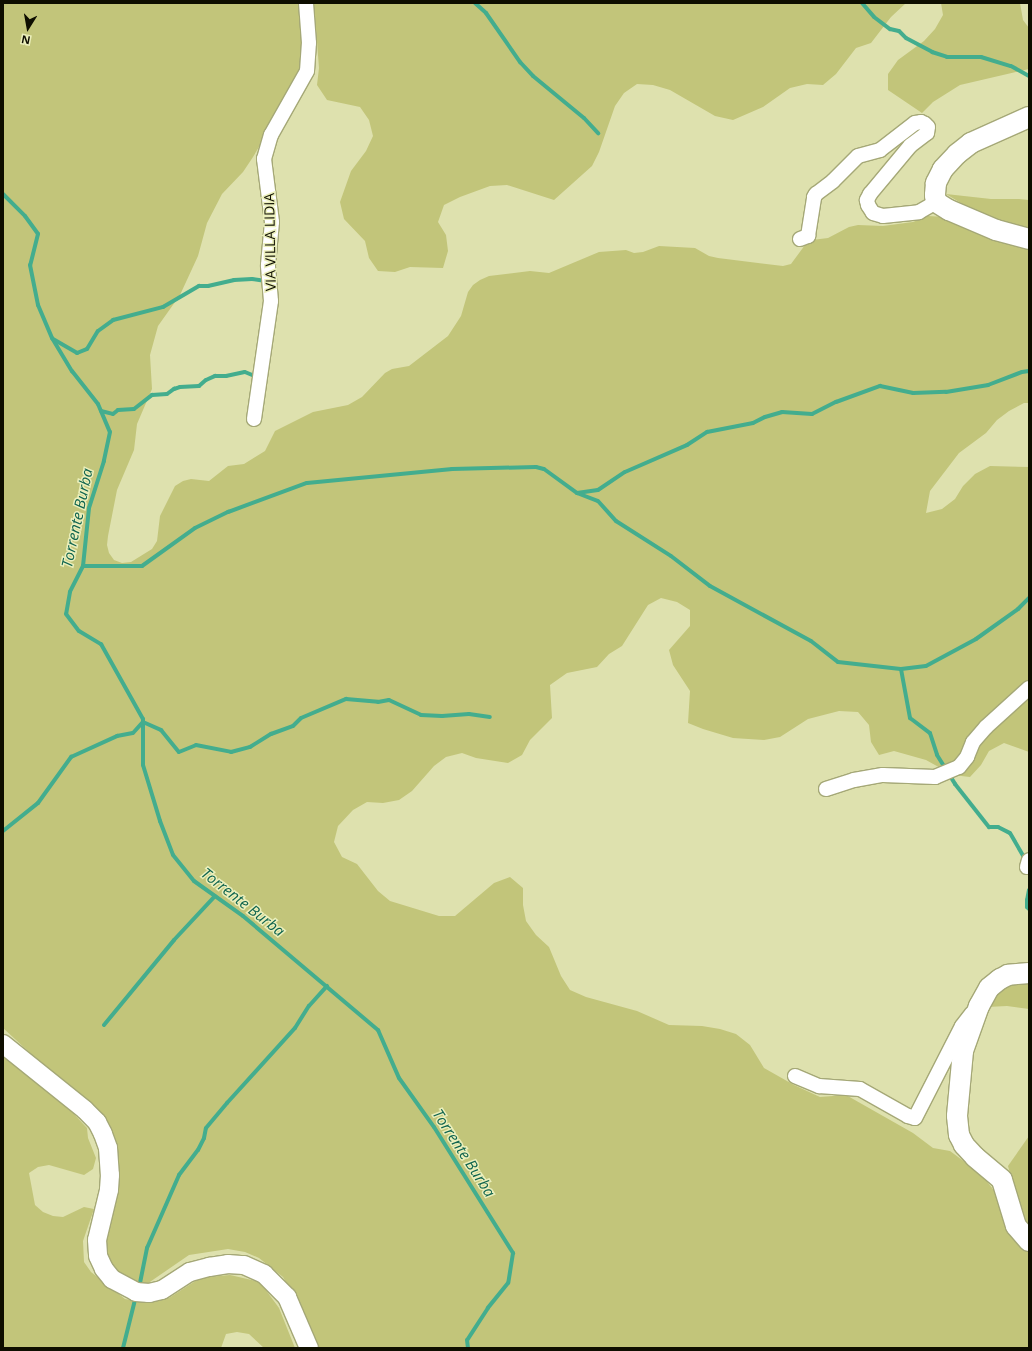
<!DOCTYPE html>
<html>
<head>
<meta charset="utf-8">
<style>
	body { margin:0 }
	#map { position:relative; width:1032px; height:1351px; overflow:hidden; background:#dee1ae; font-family:"Open Sans",sans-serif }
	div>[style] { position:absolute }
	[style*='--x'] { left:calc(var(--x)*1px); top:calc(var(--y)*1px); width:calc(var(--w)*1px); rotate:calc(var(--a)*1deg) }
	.green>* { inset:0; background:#c2c57a }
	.stream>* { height:4px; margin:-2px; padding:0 2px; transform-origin:2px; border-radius:2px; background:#43ad8e }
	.roads { filter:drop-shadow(1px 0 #a5a877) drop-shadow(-1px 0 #a5a877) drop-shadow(0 1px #a5a877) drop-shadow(0 -1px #a5a877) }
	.minor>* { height:14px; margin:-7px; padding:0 7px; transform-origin:7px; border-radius:7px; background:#fff }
	.tertiary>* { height:18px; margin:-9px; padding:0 9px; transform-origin:9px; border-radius:9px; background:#fff }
	.secondary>* { height:20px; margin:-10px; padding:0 10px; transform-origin:10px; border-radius:10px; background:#fff }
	span { translate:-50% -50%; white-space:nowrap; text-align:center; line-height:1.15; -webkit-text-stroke:3px #ebefbb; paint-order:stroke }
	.street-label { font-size:14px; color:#0e0e00 }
	.water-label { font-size:15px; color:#10644e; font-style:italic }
	.frame { position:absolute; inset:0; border:4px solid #0e0e00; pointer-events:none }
	.north { position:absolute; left:8px; top:8px; width:40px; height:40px; -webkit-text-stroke:3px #ebefbb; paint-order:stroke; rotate:191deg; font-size:11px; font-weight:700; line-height:16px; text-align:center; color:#0e0e00 }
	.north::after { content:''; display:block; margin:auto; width:14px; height:18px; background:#0e0e00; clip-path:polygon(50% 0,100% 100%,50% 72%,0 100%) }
</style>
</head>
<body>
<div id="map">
	<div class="green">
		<i style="clip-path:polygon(3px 3px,301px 3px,304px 45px,302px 70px,289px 96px,253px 157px,243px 172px,222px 194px,207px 223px,198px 256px,180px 295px,158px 326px,150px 355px,152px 389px,137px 424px,134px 450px,117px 490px,108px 536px,107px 545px,109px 553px,114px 560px,122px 563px,131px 562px,152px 549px,157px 541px,160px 516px,175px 486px,183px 481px,191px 479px,209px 481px,228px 466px,244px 464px,265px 451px,275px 431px,313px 412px,348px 405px,362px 397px,385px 373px,392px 369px,409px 366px,448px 336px,461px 316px,468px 292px,473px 285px,480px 280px,489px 276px,530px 271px,549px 273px,599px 252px,626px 250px,634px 253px,643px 252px,659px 246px,695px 248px,709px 256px,718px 258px,783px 266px,791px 264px,805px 245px,812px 240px,828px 238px,849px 227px,858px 225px,883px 226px,913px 222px,928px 216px,946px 217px,1029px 245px,1029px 403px,1024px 403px,1009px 411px,997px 420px,986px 433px,959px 453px,930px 491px,926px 513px,942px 509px,955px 499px,963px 486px,975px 474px,990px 466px,1029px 467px,1029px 752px,1004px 743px,989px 751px,981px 765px,970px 777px,953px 775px,926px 760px,894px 751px,879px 755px,871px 742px,869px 725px,858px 712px,839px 711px,808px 719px,780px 737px,764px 740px,733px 738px,703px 729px,688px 723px,690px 691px,673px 665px,669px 650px,690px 626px,690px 610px,677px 602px,661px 598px,648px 605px,622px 646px,609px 654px,597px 667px,567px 673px,550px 685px,552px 718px,530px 740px,522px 755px,508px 763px,476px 758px,462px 753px,446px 757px,434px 766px,412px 791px,399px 800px,383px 803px,367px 802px,353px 810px,338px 826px,334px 842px,342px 857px,357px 864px,378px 891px,390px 901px,439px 916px,455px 916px,494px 883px,510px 877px,523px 888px,523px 905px,526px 921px,536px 935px,549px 947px,561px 976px,570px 990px,586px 997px,637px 1011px,669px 1025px,702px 1026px,720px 1029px,736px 1034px,750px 1045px,764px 1068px,794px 1085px,820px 1097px,846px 1095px,913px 1133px,933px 1148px,950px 1151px,981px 1174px,996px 1193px,1004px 1224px,1029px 1249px,1029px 1348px,319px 1348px,307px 1319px,283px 1277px,259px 1258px,245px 1252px,228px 1249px,189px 1255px,144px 1286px,136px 1286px,114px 1273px,104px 1248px,106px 1123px,3px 1028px)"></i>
		<i style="clip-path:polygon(314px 3px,906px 3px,891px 17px,871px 43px,856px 48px,836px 74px,823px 85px,807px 84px,790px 88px,763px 107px,733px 120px,715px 116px,670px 90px,653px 85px,637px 84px,624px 93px,615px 106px,599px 152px,592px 166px,554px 200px,507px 185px,490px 186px,460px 197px,444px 205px,438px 222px,446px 235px,448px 251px,443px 268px,410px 267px,395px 272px,378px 271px,369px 258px,365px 241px,344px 219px,340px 202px,351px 171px,366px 151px,373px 136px,369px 120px,360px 107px,327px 100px,317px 85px,319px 68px)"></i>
		<i style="clip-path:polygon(941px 3px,1020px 3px,1023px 20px,1029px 28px,1029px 69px,960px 85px,933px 102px,922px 113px,888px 90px,888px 74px,898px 60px,924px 41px,935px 29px,943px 15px)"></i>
		<i style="clip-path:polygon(946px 194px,991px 199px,1019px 199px,1029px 200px,1029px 233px,974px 211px)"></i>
		<i style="clip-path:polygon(1029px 983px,1029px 1009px,1007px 1006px,987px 1007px,994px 997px,1005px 987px,1012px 984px)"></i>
		<i style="clip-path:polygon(3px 1055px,72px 1112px,87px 1128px,88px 1138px,96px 1158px,93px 1169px,84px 1175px,49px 1165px,38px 1167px,29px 1173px,35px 1205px,43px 1212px,53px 1216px,63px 1217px,84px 1207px,94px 1209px,83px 1241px,84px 1262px,91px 1272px,125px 1299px,136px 1301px,169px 1298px,197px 1280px,207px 1277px,230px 1275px,260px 1282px,279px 1308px,295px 1348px,264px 1348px,249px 1334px,237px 1332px,226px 1334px,221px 1348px,3px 1348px)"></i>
		<i style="clip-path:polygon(1029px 1136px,1029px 1228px,1021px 1213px,1008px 1166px)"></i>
	</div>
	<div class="stream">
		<i style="--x:475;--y:3;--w:15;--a:42"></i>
		<i style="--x:486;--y:13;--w:60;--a:55.2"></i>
		<i style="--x:520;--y:62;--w:19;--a:47"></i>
		<i style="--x:533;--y:76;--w:66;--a:39.5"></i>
		<i style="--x:584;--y:118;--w:21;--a:47"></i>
		<i style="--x:862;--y:3;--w:18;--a:49"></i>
		<i style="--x:874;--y:17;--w:20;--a:37"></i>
		<i style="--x:890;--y:29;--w:9;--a:13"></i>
		<i style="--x:899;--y:31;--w:10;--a:45"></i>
		<i style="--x:906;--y:38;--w:30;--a:28"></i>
		<i style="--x:932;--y:52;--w:16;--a:18"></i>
		<i style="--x:947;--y:57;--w:34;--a:0"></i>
		<i style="--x:981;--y:57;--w:31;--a:17"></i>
		<i style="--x:1011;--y:66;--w:21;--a:29"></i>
		<i style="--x:3;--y:194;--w:31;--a:45"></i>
		<i style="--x:25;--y:216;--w:22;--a:54"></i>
		<i style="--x:38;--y:234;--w:32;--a:104"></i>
		<i style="--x:30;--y:265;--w:41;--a:78.7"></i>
		<i style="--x:38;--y:305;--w:36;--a:67"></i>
		<i style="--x:52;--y:338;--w:39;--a:59"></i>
		<i style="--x:72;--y:371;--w:42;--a:51.8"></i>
		<i style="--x:98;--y:404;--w:30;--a:67"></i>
		<i style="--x:110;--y:432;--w:30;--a:102"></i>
		<i style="--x:104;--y:461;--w:49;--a:107.7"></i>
		<i style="--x:89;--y:508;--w:58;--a:95.9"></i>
		<i style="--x:83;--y:566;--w:29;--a:117"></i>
		<i style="--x:70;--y:592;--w:22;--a:100"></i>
		<i style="--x:66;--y:614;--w:21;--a:53"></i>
		<i style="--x:79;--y:631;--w:26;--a:31"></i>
		<i style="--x:101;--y:644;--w:86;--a:60.8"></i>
		<i style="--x:143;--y:719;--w:46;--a:90"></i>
		<i style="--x:143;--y:765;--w:59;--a:73.1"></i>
		<i style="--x:160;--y:821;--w:36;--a:69"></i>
		<i style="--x:173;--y:855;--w:33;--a:51"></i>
		<i style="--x:194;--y:881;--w:60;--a:35.5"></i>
		<i style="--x:243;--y:916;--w:177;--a:40.2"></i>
		<i style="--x:378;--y:1030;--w:52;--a:66.4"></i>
		<i style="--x:399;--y:1078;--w:60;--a:54.5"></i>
		<i style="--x:434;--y:1127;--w:149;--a:57.9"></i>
		<i style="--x:513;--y:1253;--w:30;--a:99"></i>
		<i style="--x:508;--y:1283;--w:32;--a:129"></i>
		<i style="--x:488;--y:1308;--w:38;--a:123"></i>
		<i style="--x:467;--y:1340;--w:8;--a:83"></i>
		<i style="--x:53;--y:339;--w:28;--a:30"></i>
		<i style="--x:77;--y:353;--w:11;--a:-22"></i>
		<i style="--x:87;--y:349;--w:21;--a:-59"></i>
		<i style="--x:98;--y:331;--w:19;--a:-36"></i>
		<i style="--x:113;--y:320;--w:52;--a:-14.6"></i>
		<i style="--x:163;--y:307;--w:42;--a:-30.3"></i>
		<i style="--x:199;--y:286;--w:9;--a:0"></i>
		<i style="--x:208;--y:286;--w:27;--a:-13"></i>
		<i style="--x:234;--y:280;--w:18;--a:-3"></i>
		<i style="--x:252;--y:279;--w:14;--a:8"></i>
		<i style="--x:101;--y:411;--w:12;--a:14"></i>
		<i style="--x:113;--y:414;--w:6;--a:-39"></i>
		<i style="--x:118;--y:410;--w:16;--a:-4"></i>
		<i style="--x:134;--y:409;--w:23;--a:-38"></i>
		<i style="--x:152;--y:395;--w:15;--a:-4"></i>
		<i style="--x:167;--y:394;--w:9;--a:-36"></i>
		<i style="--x:174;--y:389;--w:6;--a:-18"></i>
		<i style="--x:180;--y:387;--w:19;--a:-3"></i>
		<i style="--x:199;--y:386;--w:9;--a:-41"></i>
		<i style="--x:206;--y:380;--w:10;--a:-24"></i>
		<i style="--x:215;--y:376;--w:11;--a:0"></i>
		<i style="--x:226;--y:376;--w:19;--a:-12"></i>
		<i style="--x:245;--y:372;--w:13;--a:23"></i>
		<i style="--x:577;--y:493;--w:21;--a:-8"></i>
		<i style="--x:598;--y:490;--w:32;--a:-34"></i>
		<i style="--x:625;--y:472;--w:68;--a:-23.5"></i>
		<i style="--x:687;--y:445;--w:24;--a:-33"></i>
		<i style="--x:707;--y:432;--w:47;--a:-11.1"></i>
		<i style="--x:753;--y:423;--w:13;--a:-27"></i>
		<i style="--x:765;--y:417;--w:18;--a:-16"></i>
		<i style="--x:782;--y:412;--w:30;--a:4"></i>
		<i style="--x:812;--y:414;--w:27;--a:-27"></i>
		<i style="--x:836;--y:402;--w:47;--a:-20"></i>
		<i style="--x:880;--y:386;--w:34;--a:12"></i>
		<i style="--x:913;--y:393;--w:33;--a:-2"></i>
		<i style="--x:946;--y:392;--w:43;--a:-9.5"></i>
		<i style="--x:988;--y:385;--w:36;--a:-21"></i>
		<i style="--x:1022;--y:372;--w:7;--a:-8"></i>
		<i style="--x:83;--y:566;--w:59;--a:0"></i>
		<i style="--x:142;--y:566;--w:65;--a:-35.6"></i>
		<i style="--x:195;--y:528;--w:37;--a:-26"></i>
		<i style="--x:228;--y:512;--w:84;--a:-20.2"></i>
		<i style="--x:307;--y:483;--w:146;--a:-5.5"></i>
		<i style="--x:452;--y:469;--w:84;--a:-1.4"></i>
		<i style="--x:536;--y:467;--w:8;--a:14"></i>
		<i style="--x:544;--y:469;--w:41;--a:36"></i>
		<i style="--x:577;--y:493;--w:22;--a:21"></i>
		<i style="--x:598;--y:501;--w:27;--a:48"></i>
		<i style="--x:616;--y:521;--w:65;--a:32.5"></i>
		<i style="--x:671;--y:556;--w:49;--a:37.6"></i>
		<i style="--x:710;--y:586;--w:115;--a:28.6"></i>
		<i style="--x:811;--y:641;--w:34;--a:38"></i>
		<i style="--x:838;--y:662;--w:63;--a:6.3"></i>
		<i style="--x:901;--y:669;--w:25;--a:-7"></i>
		<i style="--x:926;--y:666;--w:57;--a:-28.4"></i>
		<i style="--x:976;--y:639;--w:52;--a:-35.5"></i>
		<i style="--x:1018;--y:609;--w:16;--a:-45"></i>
		<i style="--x:901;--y:669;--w:50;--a:79.6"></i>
		<i style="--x:910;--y:718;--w:25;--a:37"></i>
		<i style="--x:930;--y:733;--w:23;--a:72"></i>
		<i style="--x:937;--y:755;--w:34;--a:58"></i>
		<i style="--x:955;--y:784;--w:55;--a:51.7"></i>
		<i style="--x:989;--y:827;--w:9;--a:0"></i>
		<i style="--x:998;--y:827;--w:13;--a:27"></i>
		<i style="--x:1010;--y:833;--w:30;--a:60"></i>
		<i style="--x:3;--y:831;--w:45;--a:-38.7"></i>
		<i style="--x:38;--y:803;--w:57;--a:-54.3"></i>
		<i style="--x:71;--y:757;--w:51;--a:-24.5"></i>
		<i style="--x:117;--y:736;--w:16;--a:-11"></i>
		<i style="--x:133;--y:733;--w:15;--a:-48"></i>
		<i style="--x:143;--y:722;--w:20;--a:24"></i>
		<i style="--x:161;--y:730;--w:28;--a:51"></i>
		<i style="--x:179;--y:752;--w:18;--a:-22"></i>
		<i style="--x:196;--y:745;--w:36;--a:11"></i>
		<i style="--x:231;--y:752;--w:20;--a:-15"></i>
		<i style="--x:250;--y:747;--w:25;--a:-32"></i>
		<i style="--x:271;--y:734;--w:23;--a:-20"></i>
		<i style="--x:293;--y:726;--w:11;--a:-45"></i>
		<i style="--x:301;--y:718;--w:49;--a:-22.9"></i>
		<i style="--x:346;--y:699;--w:32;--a:5"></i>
		<i style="--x:378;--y:702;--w:11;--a:-10"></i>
		<i style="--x:389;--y:700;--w:35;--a:25"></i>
		<i style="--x:421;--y:715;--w:21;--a:3"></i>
		<i style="--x:442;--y:716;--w:27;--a:-4"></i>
		<i style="--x:469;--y:714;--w:21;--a:8"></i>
		<i style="--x:1029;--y:890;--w:10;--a:101"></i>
		<i style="--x:1027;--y:900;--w:7;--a:90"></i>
		<i style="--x:1027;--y:907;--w:3;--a:45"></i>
		<i style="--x:104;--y:1025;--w:110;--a:-50.5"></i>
		<i style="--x:174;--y:940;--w:60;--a:-47"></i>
		<i style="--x:139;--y:1288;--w:41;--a:-78.7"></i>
		<i style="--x:147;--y:1248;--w:80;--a:-66.3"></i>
		<i style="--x:179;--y:1175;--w:31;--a:-53"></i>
		<i style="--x:198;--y:1150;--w:13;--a:-63"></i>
		<i style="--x:204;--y:1138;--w:10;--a:-79"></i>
		<i style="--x:206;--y:1128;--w:33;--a:-50"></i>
		<i style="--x:227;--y:1103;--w:101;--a:-47.8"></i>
		<i style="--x:295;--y:1028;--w:26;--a:-58"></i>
		<i style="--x:309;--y:1006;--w:27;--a:-48"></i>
		<i style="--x:123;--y:1348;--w:54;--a:-76"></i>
	</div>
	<div class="roads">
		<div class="minor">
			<i style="--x:800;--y:239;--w:9;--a:-21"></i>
			<i style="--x:808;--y:236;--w:39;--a:-81"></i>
			<i style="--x:814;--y:197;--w:4;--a:-56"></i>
			<i style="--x:816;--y:194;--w:21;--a:-37"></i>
			<i style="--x:833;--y:181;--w:35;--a:-45"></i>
			<i style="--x:858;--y:156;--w:23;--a:-15"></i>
			<i style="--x:880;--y:150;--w:44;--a:-37.6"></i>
			<i style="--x:915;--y:123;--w:6;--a:-9"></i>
			<i style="--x:921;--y:122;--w:4;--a:27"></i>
			<i style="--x:925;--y:124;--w:4;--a:45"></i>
			<i style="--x:928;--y:127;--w:6;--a:99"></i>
			<i style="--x:927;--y:133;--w:21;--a:143"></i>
			<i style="--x:910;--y:146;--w:62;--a:129.8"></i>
			<i style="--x:870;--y:194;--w:7;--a:117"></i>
			<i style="--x:867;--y:200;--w:5;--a:79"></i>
			<i style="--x:868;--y:205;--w:9;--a:58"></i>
			<i style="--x:873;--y:213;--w:10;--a:17"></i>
			<i style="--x:883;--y:216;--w:36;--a:-6"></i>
			<i style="--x:919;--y:212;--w:20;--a:-30"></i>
			<i style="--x:254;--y:419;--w:119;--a:-81.8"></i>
			<i style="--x:271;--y:301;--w:36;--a:-95"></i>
			<i style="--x:268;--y:265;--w:43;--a:-84.7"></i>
			<i style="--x:272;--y:222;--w:64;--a:-97.2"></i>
			<i style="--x:264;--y:159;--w:25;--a:-74"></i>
			<i style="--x:271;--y:135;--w:73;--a:-60.6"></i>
			<i style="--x:307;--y:71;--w:28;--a:-86"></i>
			<i style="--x:309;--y:43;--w:40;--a:-94.3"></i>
			<i style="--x:826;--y:789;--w:29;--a:-18"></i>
			<i style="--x:854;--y:780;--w:29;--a:-10"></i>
			<i style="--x:883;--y:775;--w:52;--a:2.2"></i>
			<i style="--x:935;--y:777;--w:26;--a:-23"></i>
			<i style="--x:959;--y:767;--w:13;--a:-51"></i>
			<i style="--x:967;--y:757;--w:16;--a:-68"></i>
			<i style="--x:973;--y:742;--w:20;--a:-49"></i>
			<i style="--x:986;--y:727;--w:58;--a:-42.2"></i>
			<i style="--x:1027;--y:867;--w:7;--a:-74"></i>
			<i style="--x:795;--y:1076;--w:26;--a:23"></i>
			<i style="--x:819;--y:1086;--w:41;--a:4.2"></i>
			<i style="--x:860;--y:1089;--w:55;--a:29.4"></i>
			<i style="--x:908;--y:1116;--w:7;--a:16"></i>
			<i style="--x:915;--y:1118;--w:103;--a:-62.9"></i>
			<i style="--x:962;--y:1026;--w:16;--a:-52"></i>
		</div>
		<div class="tertiary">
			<i style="--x:3;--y:1044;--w:105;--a:38.8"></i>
			<i style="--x:85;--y:1110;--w:17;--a:45"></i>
			<i style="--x:97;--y:1122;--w:13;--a:63"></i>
			<i style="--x:103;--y:1134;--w:15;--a:70"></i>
			<i style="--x:108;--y:1148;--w:27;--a:86"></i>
			<i style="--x:110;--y:1175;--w:15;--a:94"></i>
			<i style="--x:109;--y:1190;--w:51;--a:103.5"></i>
			<i style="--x:97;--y:1240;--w:16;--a:86"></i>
			<i style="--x:98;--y:1256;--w:14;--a:65"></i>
			<i style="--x:104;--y:1269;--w:13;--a:51"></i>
			<i style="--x:112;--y:1279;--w:27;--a:28"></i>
			<i style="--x:136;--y:1292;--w:13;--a:4"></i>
			<i style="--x:149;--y:1293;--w:13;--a:-13"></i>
			<i style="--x:162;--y:1290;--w:33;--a:-33"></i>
			<i style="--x:190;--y:1272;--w:20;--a:-15"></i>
			<i style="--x:209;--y:1267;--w:19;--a:-9"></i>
			<i style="--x:228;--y:1264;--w:16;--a:4"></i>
			<i style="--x:244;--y:1265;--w:22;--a:24"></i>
			<i style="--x:264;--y:1274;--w:33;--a:45"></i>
			<i style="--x:287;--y:1297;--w:56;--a:66.7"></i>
		</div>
		<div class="secondary">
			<i style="--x:1029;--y:117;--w:64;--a:155.9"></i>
			<i style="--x:971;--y:143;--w:18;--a:142"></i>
			<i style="--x:957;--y:154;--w:21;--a:133"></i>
			<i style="--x:943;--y:169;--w:16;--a:117"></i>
			<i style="--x:936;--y:183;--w:12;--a:95"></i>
			<i style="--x:935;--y:195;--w:7;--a:82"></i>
			<i style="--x:936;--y:202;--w:15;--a:32"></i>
			<i style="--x:949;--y:210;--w:51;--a:23.1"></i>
			<i style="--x:996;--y:230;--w:34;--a:15"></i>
			<i style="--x:1029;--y:973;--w:21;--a:175"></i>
			<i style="--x:1008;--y:975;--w:9;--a:153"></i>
			<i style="--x:1000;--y:979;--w:14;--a:141"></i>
			<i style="--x:989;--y:988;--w:21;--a:119"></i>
			<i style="--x:979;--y:1006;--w:48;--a:109.6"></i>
			<i style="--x:963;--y:1051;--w:65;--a:95.3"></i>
			<i style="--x:957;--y:1116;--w:19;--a:84"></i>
			<i style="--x:959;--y:1135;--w:11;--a:63"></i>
			<i style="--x:964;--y:1145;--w:16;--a:47"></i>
			<i style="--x:975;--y:1157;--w:35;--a:40"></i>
			<i style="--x:1002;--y:1180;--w:48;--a:73.1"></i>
			<i style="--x:1016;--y:1226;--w:20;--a:49"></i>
		</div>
	</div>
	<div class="street-label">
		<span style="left:270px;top:242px;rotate:-91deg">VIA VILLA LIDIA</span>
	</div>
	<div class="water-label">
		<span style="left:77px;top:518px;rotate:-78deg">Torrente Burba</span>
		<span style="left:243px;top:902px;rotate:38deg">Torrente Burba</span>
		<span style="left:464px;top:1153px;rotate:57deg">Torrente Burba</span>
	</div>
	<div class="frame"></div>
	<div class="north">N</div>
</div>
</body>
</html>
